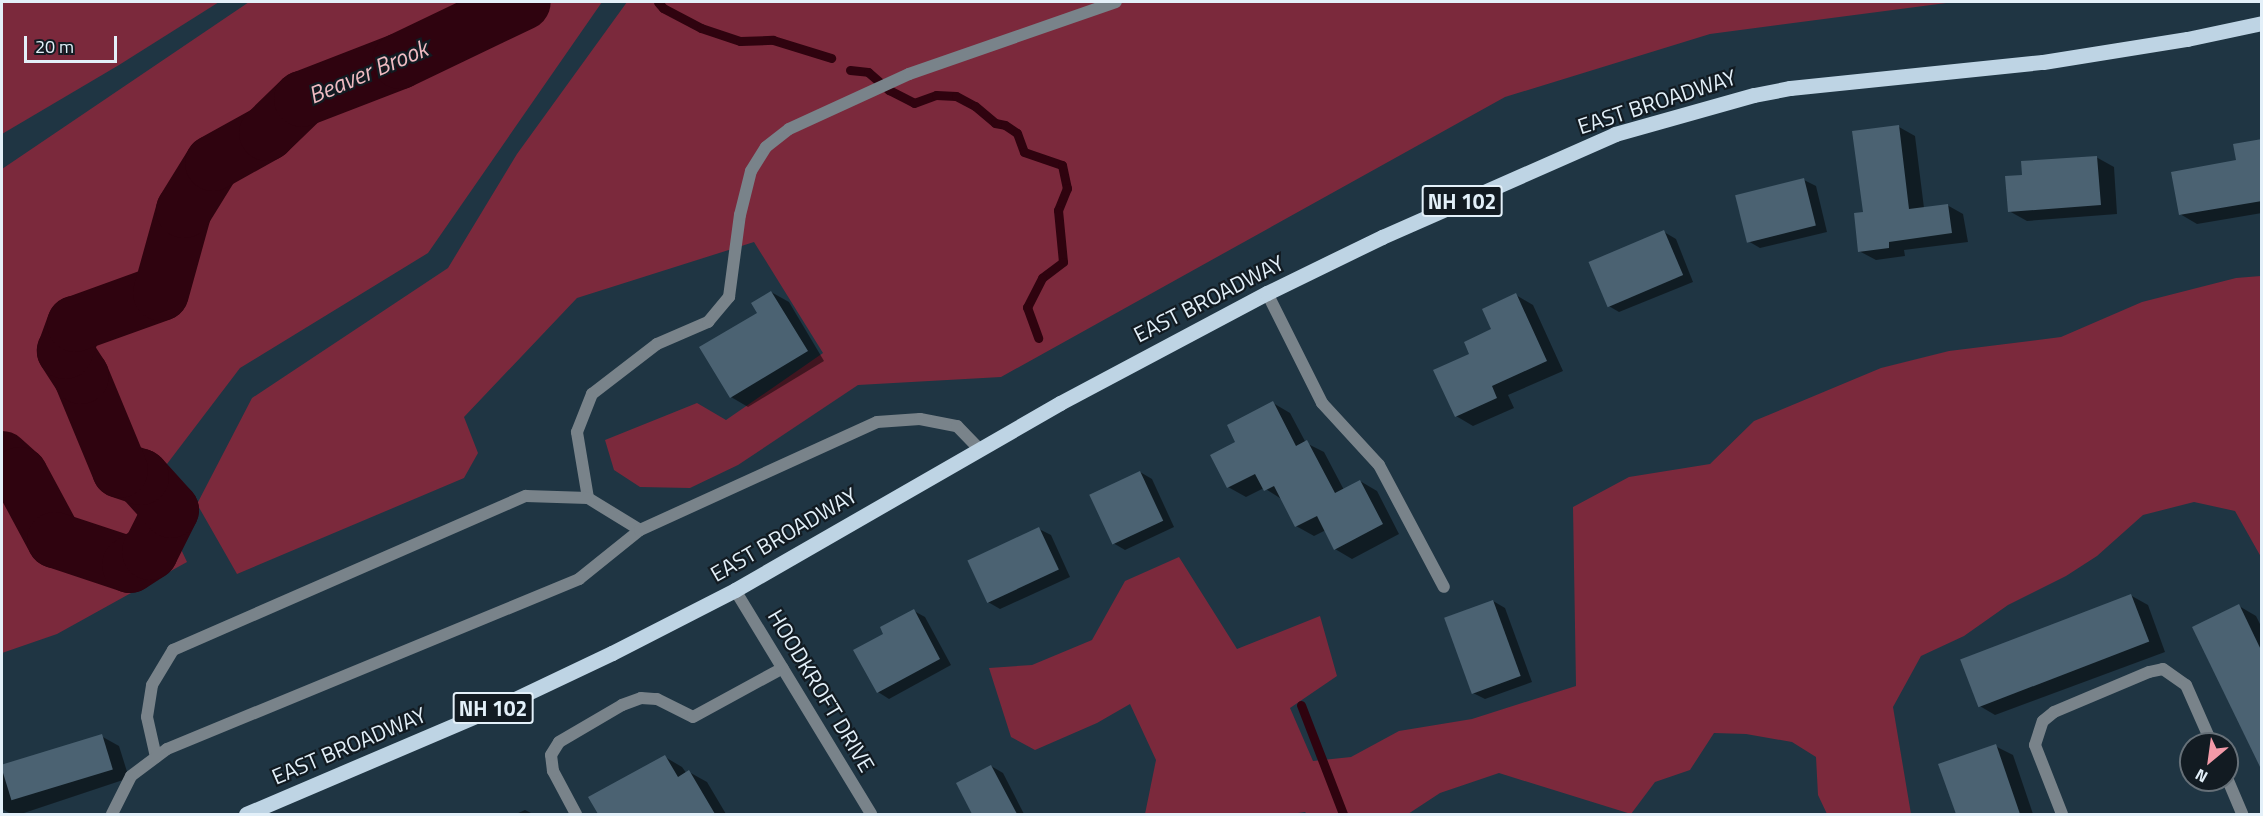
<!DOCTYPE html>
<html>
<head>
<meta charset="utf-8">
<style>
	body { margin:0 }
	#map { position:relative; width:2263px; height:816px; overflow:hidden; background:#1f3543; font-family:"Titillium Web",sans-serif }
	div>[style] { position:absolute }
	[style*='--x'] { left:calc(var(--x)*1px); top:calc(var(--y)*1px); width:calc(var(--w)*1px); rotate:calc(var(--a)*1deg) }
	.green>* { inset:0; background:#7b293c }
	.shadow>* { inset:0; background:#0007 }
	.stream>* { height:9px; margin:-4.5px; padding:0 4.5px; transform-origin:4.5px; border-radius:4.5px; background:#2f030f }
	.river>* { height:56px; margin:-28px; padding:0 28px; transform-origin:28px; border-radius:28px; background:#2f030f }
	.building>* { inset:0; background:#4b6272; transform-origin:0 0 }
	.service>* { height:12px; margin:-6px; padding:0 6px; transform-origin:6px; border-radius:6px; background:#79838a }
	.minor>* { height:12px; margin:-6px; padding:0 6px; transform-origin:6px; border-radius:6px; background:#79838a }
	.primary>* { height:15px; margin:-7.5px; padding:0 7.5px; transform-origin:7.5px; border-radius:7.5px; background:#bed4e4 }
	span { translate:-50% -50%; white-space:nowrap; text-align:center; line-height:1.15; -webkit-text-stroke:4.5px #121b22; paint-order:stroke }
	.shield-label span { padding:2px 4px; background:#121b22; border:2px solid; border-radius:4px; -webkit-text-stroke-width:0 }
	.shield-label { font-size:21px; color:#e3f0f9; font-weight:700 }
	.street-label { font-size:22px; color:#e3f0f9 }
	.water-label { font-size:24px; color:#efbbc2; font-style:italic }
	.frame { position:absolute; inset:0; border:3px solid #e3f0f9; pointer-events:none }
	.north { position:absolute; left:2179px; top:732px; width:60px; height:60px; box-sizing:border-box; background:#121b22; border:2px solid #667078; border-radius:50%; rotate:209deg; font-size:16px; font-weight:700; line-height:24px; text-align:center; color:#e3f0f9 }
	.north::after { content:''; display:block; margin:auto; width:21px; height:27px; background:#f39aa8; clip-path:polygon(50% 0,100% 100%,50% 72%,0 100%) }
	.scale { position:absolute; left:24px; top:36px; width:93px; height:27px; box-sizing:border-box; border:3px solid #e3f0f9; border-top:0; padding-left:8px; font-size:18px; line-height:21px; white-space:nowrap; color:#e3f0f9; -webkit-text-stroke:4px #121b22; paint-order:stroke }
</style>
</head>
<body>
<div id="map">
	<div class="green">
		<i style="clip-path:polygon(2px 2px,219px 2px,119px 65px,2px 134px)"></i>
		<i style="clip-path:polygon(249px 2px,602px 2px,428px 253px,240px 368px,151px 485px,187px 562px,57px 634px,2px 653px,2px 169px)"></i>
		<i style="clip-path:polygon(627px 2px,1954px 2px,1710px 34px,1505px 97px,1001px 377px,858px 385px,738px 465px,690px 488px,640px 487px,614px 470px,605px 440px,697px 403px,726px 420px,823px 353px,754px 242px,577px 298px,464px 417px,478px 453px,464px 478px,237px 574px,197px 504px,252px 398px,448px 268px,517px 154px)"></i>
		<i style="clip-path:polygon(2261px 276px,2261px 557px,2235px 511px,2194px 502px,2143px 515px,2097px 556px,2066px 576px,2008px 605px,1964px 636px,1921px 656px,1893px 707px,1911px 814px,1827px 814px,1818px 795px,1816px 757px,1792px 742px,1746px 734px,1714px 733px,1690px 770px,1655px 782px,1631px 814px,1499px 773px,1440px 793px,1408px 814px,1307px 814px,1305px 812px,1291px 814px,1145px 814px,1156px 760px,1130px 704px,1097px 723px,1035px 750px,1011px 737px,989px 668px,1032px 665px,1092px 640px,1125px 581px,1179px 557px,1237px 649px,1320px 616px,1337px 676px,1290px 708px,1313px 761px,1351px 757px,1399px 731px,1472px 719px,1576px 686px,1573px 507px,1629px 477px,1710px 464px,1754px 421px,1881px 368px,1949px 351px,2061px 337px,2142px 302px,2236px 278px)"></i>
	</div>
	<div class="shadow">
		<i style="clip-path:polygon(1899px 127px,1915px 136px,1924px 208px,1947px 205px,1963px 214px,1968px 242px,1904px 250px,1905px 256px,1876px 260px,1859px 251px,1864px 214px)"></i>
		<i style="clip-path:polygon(2262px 140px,2262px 213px,2197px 224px,2180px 214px)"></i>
		<i style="clip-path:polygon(2096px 157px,2114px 167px,2117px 214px,2027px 221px,2009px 211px,2024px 177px)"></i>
		<i style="clip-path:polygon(1804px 180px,1816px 186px,1827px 232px,1760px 248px,1748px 241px)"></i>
		<i style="clip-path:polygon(1664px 232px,1676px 239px,1693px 282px,1619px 312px,1607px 305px)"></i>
		<i style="clip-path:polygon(771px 292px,789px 302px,824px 361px,748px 407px,731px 397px,759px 313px)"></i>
		<i style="clip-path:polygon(1516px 295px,1533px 305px,1563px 371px,1508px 395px,1514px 408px,1473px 426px,1456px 416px,1471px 354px,1493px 330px)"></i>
		<i style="clip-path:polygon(1273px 403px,1290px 413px,1306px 443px,1324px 452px,1344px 490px,1360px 481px,1377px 491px,1399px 534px,1352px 559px,1335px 549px,1326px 530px,1314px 536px,1296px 526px,1283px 500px,1264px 488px,1246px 497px,1228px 487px,1237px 443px)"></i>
		<i style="clip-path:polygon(1140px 472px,1152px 479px,1174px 527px,1125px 550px,1113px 543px)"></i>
		<i style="clip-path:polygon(1039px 529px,1051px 535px,1070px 577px,1000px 609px,988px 602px)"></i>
		<i style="clip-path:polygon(2130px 595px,2148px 605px,2165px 652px,1995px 715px,1978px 705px)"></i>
		<i style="clip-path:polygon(1493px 601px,1505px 608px,1532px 682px,1485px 699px,1473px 693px)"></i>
		<i style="clip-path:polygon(2239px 606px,2256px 616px,2262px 628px,2262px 768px)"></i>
		<i style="clip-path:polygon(914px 611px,925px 617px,951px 665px,889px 699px,878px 692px,885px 635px)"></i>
		<i style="clip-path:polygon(101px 736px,119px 746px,129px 778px,21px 814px,11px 814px,2px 809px,2px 769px)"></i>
		<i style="clip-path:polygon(1995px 746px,2013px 755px,2033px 814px,1958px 814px,1940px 765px)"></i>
		<i style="clip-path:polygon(665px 757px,682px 767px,687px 774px,689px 772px,707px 782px,726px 814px,599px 814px,590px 798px)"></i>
		<i style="clip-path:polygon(991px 766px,1003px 773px,1024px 814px,974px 814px,958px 784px)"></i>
		<i style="clip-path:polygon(525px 810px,533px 814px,516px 814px)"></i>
	</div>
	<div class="stream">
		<i style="--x:658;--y:2;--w:8;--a:50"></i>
		<i style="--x:663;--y:8;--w:43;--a:27.8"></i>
		<i style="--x:701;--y:28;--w:41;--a:18.4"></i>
		<i style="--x:740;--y:41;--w:33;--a:-2"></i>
		<i style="--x:773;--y:40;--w:61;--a:17.2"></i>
		<i style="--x:850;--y:70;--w:18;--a:6"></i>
		<i style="--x:868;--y:72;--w:28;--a:41"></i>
		<i style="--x:889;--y:90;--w:28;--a:27"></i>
		<i style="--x:914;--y:103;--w:23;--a:-20"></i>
		<i style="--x:936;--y:95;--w:20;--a:3"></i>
		<i style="--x:956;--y:96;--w:21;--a:28"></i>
		<i style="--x:975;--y:106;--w:26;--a:40"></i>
		<i style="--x:995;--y:123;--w:10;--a:11"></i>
		<i style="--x:1005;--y:125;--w:14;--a:34"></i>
		<i style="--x:1017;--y:133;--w:20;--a:70"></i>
		<i style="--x:1024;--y:152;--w:40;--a:18.9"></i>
		<i style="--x:1062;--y:165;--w:24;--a:78"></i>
		<i style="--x:1067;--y:188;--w:24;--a:112"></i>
		<i style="--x:1058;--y:210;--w:52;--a:84.5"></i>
		<i style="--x:1063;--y:262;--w:26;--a:143"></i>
		<i style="--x:1042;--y:278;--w:33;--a:117"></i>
		<i style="--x:1027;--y:307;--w:33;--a:70"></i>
		<i style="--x:1301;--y:705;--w:117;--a:68.9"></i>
	</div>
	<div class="river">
		<i style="--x:2;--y:459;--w:24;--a:42"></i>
		<i style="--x:20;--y:475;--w:74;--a:61.7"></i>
		<i style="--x:55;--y:540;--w:79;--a:18.4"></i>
		<i style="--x:130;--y:565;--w:24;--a:-33"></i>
		<i style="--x:150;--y:552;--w:47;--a:-63.4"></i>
		<i style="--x:171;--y:510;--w:45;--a:-132.3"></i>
		<i style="--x:141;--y:477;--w:22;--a:-162"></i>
		<i style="--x:120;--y:470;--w:102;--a:-112.5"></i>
		<i style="--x:81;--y:376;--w:30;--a:-123"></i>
		<i style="--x:65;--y:351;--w:29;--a:-70"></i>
		<i style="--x:75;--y:324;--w:91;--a:-19.8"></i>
		<i style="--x:161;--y:293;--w:86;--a:-74.5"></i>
		<i style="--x:184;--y:210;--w:55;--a:-58.3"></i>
		<i style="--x:213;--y:163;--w:62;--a:-29.1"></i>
		<i style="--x:267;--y:133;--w:49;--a:-44.2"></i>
		<i style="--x:302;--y:99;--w:105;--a:-21.2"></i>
		<i style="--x:400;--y:61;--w:136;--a:-25.6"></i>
	</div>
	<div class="building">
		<i style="clip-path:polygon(1899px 125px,1909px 209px,1948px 204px,1952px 233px,1889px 242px,1889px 248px,1858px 252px,1854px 213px,1863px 212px,1852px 131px)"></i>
		<i style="clip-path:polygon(2262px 139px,2262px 201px,2179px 215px,2171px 172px,2236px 160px,2233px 144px)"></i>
		<i style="clip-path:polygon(2097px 156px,2101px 205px,2008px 212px,2005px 176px,2022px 175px,2021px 161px)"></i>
		<i style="left:1804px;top:178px;width:49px;height:71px;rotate:76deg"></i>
		<i style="left:1664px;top:230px;width:49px;height:82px;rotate:67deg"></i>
		<i style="clip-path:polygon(771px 291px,808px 351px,730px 398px,699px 347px,757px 313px,751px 303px)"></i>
		<i style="clip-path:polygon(1516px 293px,1547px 361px,1492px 386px,1497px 398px,1455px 417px,1433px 370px,1469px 354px,1464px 342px,1491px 329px,1482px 309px)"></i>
		<i style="clip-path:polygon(1273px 401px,1296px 446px,1307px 440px,1335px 493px,1360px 480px,1383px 524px,1334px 550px,1317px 516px,1295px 527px,1274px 486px,1264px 491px,1255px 474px,1227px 488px,1210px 455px,1235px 442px,1227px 425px)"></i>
		<i style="left:1140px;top:471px;width:55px;height:56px;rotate:65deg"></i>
		<i style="left:1039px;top:527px;width:47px;height:79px;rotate:65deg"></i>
		<i style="left:2131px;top:594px;width:51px;height:183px;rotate:69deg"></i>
		<i style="left:1493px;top:600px;width:81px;height:52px;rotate:70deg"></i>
		<i style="clip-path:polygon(2239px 604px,2262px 652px,2262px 771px,2192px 627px)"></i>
		<i style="clip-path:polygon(914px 609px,940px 659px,877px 693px,853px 650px,883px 634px,880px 627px)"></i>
		<i style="left:102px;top:734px;width:37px;height:106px;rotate:73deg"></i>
		<i style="clip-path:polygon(1996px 744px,2020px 814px,1956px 814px,1938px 764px)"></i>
		<i style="clip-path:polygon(665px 755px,678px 777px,689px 770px,715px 814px,598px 814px,588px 797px)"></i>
		<i style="clip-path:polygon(991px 765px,1017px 814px,972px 814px,956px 783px)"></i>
	</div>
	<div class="service">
		<i style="--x:1267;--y:293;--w:123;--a:63.4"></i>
		<i style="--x:1322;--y:403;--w:84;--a:47.4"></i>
		<i style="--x:1379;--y:465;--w:138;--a:62"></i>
		<i style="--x:588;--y:498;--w:67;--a:-99.5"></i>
		<i style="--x:577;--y:432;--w:41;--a:-68.5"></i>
		<i style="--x:592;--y:394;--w:82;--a:-37.6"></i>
		<i style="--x:657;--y:344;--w:56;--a:-23.3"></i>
		<i style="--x:708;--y:322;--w:33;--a:-50"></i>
		<i style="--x:729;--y:297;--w:83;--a:-82.4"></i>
		<i style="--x:740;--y:215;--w:45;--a:-76"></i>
		<i style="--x:751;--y:171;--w:28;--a:-58"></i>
		<i style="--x:766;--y:147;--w:29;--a:-38"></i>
		<i style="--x:789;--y:129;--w:132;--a:-24.6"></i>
		<i style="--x:909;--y:74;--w:219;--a:-19.2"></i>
		<i style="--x:156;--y:757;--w:41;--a:-102.7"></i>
		<i style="--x:147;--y:717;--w:32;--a:-81"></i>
		<i style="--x:152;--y:685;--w:41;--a:-59"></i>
		<i style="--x:173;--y:650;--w:385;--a:-23.6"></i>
		<i style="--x:526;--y:496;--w:62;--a:1.8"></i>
		<i style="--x:588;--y:498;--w:61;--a:31.6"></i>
		<i style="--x:2227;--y:778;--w:39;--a:67"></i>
		<i style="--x:112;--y:814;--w:42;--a:-63.4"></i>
		<i style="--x:131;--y:776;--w:45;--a:-36.9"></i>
		<i style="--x:167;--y:749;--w:446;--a:-22.4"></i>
		<i style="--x:579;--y:579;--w:78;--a:-38.8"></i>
		<i style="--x:640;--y:530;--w:260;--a:-24.5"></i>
		<i style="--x:877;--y:422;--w:43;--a:-4"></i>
		<i style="--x:920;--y:419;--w:38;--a:11"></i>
		<i style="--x:957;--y:426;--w:32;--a:46"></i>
		<i style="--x:576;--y:814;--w:49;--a:-118.1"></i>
		<i style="--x:553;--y:771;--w:16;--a:-97"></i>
		<i style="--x:551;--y:755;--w:15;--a:-58"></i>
		<i style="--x:559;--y:742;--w:73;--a:-30.4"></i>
		<i style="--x:622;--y:705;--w:20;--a:-20"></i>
		<i style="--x:641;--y:698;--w:16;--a:4"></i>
		<i style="--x:657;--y:699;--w:40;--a:26.6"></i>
		<i style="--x:693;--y:717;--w:102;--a:-28.6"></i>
		<i style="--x:2062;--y:814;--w:74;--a:-111.4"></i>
		<i style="--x:2035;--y:745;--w:25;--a:-72"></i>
		<i style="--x:2043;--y:721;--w:14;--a:-39"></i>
		<i style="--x:2054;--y:712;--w:103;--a:-22.8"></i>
		<i style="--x:2149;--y:672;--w:14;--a:-12"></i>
		<i style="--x:2163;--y:669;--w:28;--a:35"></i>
		<i style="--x:2186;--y:685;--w:64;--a:66.2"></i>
	</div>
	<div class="minor">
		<i style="--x:735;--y:590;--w:262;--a:58.7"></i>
	</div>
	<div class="primary">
		<i style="--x:246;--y:814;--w:293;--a:-23.1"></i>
		<i style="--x:515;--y:699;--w:107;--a:-25.4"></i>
		<i style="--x:612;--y:653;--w:138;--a:-27.1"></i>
		<i style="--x:735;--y:590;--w:375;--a:-29.9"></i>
		<i style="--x:1060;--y:403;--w:234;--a:-28"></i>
		<i style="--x:1267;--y:293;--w:128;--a:-26"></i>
		<i style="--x:1382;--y:237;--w:255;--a:-23.8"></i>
		<i style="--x:1615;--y:134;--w:144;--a:-15.7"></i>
		<i style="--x:1754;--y:95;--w:37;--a:-11"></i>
		<i style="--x:1790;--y:88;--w:254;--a:-5.9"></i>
		<i style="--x:2043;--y:62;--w:146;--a:-9.1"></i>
		<i style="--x:2187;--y:39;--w:77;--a:-12"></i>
	</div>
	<div class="shield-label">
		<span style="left:1462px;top:201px">NH 102</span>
		<span style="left:493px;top:708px">NH 102</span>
	</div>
	<div class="street-label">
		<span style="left:1657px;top:102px;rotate:-18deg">EAST BROADWAY</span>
		<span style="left:1209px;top:299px;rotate:-27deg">EAST BROADWAY</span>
		<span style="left:784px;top:535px;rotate:-30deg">EAST BROADWAY</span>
		<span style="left:821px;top:691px;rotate:59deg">HOODKROFT DRIVE</span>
		<span style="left:349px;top:746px;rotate:-23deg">EAST BROADWAY</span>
	</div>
	<div class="water-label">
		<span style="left:368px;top:72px;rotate:-23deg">Beaver Brook</span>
	</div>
	<div class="frame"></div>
	<div class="north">N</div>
	<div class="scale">20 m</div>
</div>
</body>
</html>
